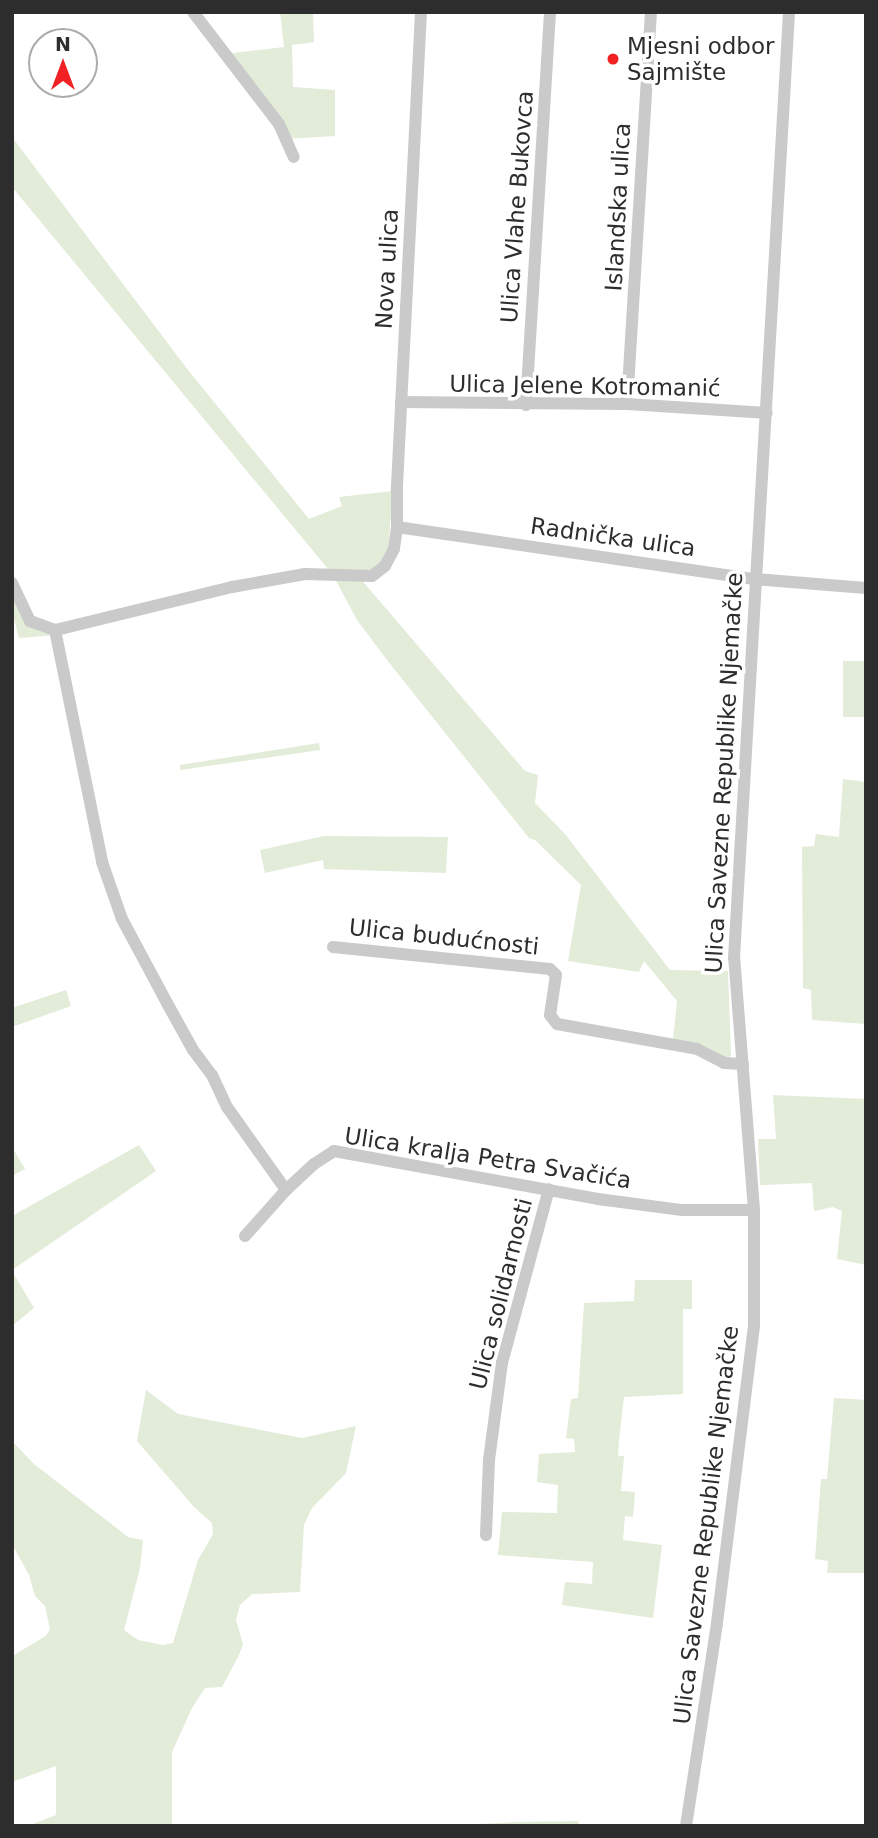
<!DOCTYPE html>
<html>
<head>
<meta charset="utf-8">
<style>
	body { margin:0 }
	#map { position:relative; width:878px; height:1838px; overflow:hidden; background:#fff; font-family:"DejaVu Sans",sans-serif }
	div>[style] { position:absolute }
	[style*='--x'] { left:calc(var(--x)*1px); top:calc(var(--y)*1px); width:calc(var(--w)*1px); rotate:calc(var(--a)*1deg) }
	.green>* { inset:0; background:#e2ecd9; transform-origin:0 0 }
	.street>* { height:12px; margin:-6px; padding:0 6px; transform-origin:6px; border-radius:6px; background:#cacaca }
	.dots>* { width:19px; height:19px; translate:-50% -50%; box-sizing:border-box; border:4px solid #fff; border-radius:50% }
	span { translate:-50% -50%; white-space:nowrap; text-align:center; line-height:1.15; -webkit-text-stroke:7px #fff; paint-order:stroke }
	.poi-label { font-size:23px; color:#2d2d2d }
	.left { translate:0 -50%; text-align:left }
	.street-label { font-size:23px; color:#2d2d2d }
	.frame { position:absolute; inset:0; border:14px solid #2d2d2d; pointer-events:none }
	.north { position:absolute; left:28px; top:28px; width:70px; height:70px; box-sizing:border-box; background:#fff; border:2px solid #ababab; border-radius:50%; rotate:0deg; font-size:19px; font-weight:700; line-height:28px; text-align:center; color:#2d2d2d }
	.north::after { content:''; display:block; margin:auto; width:24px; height:32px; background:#f22124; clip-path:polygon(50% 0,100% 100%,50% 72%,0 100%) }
</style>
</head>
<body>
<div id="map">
	<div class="green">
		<i style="clip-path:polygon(280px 12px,313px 12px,314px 42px,292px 45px,293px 87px,335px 90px,335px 136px,286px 139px,225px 54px,284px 47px)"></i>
		<i style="clip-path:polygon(12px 137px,188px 370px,309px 519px,342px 506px,339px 497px,393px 491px,388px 551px,381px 563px,359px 577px,525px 771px,538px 775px,535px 803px,565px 834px,670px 970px,728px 971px,731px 1055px,728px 1059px,709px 1048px,673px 1040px,677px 1001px,644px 961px,639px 972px,568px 961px,581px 885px,535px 840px,529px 838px,387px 660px,357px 620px,333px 575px,12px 187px)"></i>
		<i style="clip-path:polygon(12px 583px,27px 616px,56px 635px,19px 638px,12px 611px)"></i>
		<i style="left:843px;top:661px;width:23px;height:56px"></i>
		<i style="clip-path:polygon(319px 743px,320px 750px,180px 770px,180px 765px)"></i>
		<i style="clip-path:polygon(843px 779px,866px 782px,866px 1024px,812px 1020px,811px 990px,803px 988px,802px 847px,814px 846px,816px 834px,839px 837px)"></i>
		<i style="clip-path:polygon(324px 836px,448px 837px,446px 873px,324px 869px,323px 860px,265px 873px,260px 850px)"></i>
		<i style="clip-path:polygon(66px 990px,71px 1006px,12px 1027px,12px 1008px)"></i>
		<i style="clip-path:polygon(773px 1095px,866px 1099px,866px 1265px,837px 1259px,842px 1211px,833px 1207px,814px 1211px,812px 1183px,760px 1185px,758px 1139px,776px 1139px)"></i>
		<i style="clip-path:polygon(139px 1145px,156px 1171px,12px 1270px,12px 1216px)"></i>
		<i style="clip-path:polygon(12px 1147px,25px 1169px,12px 1176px)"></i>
		<i style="clip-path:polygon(12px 1271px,34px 1308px,12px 1326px)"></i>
		<i style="clip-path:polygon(635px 1280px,692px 1280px,692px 1309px,683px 1309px,683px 1394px,624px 1397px,619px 1440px,618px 1456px,624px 1456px,621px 1491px,635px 1492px,633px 1517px,625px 1516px,623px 1540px,662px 1545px,653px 1618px,562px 1605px,565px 1582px,592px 1584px,593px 1562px,498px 1555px,502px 1512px,557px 1513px,558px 1485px,537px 1482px,539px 1454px,575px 1452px,574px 1439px,566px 1438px,571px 1399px,578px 1398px,584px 1303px,634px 1301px)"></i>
		<i style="clip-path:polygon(146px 1390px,178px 1414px,302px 1438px,356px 1426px,346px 1473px,312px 1508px,304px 1525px,300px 1592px,252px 1594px,240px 1605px,236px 1620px,243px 1644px,239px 1655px,222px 1687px,205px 1688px,192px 1708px,172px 1752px,172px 1826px,28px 1826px,56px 1815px,56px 1766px,12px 1782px,12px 1656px,46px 1636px,50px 1629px,45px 1606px,35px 1596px,29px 1575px,12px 1544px,12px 1441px,34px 1464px,128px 1537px,143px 1540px,140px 1568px,124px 1630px,138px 1640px,163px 1645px,173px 1643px,198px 1560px,213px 1534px,212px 1523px,194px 1507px,137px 1441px)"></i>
		<i style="clip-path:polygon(834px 1398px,866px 1400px,866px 1573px,827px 1573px,828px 1561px,815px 1559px,821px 1479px,827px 1479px)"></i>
		<i style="clip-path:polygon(578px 1821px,579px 1826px,477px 1824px,518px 1822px)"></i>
	</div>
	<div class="street">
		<i style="--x:193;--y:12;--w:141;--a:52.5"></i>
		<i style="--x:279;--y:124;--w:36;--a:66"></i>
		<i style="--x:421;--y:12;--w:480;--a:92.9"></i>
		<i style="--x:397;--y:491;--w:36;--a:90"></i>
		<i style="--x:397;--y:527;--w:22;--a:98"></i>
		<i style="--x:394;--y:549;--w:19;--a:118"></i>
		<i style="--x:385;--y:566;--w:16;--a:142"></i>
		<i style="--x:372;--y:576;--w:67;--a:-178.3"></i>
		<i style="--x:305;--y:574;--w:74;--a:169.9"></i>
		<i style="--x:232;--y:587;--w:182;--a:166.3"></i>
		<i style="--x:55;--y:630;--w:237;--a:78.5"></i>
		<i style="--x:102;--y:862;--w:60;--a:70.7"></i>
		<i style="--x:122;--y:919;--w:95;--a:61.8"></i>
		<i style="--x:167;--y:1003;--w:54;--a:61"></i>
		<i style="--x:193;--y:1050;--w:31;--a:53"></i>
		<i style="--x:212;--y:1075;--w:35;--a:65"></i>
		<i style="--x:227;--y:1107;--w:102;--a:54.6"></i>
		<i style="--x:286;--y:1190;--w:38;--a:-43"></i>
		<i style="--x:314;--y:1164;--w:24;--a:-33"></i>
		<i style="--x:334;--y:1151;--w:268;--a:10.3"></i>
		<i style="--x:598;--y:1199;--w:85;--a:7.5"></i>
		<i style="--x:682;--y:1210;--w:72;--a:0"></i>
		<i style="--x:401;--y:402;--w:226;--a:0.5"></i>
		<i style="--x:627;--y:404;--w:140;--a:3.7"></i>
		<i style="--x:627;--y:404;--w:393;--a:-86.5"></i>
		<i style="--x:526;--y:405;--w:394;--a:-86.5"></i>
		<i style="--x:397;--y:527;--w:361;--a:8.3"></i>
		<i style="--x:754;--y:579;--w:112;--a:4.6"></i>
		<i style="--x:12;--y:583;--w:42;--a:64.7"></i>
		<i style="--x:30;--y:621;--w:27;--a:20"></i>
		<i style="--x:333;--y:947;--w:218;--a:5.8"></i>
		<i style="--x:550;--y:969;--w:8;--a:45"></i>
		<i style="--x:556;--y:975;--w:40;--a:98.5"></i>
		<i style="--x:550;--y:1015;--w:11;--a:52"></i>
		<i style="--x:557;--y:1024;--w:142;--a:10.1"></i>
		<i style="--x:697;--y:1049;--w:30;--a:27"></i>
		<i style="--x:724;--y:1063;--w:19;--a:3"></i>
		<i style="--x:245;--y:1236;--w:62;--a:-48.3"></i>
		<i style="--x:486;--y:1535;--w:75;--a:-87.7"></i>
		<i style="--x:489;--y:1460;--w:98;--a:-82.4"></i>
		<i style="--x:502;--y:1363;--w:180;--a:-74.9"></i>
		<i style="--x:686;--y:1826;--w:205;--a:-81.3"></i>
		<i style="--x:717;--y:1623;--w:301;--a:-82.9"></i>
		<i style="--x:754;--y:1324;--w:114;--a:-90"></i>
		<i style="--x:754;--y:1210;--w:253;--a:-94.5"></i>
		<i style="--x:734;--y:958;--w:948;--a:-86.67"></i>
	</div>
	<div class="dots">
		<i style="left:613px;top:59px;background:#f22124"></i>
	</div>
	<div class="poi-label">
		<span class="left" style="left:627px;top:59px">Mjesni odbor<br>Sajmište</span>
	</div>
	<div class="street-label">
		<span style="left:517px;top:207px;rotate:-86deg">Ulica Vlahe Bukovca</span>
		<span style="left:618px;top:207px;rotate:-87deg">Islandska ulica</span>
		<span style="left:387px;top:269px;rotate:-87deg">Nova ulica</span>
		<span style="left:585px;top:386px;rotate:1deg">Ulica Jelene Kotromanić</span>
		<span style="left:613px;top:537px;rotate:8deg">Radnička ulica</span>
		<span style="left:724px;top:773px;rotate:-87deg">Ulica Savezne Republike Njemačke</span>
		<span style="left:444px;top:937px;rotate:6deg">Ulica budućnosti</span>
		<span style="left:488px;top:1158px;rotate:9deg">Ulica kralja Petra Svačića</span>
		<span style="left:501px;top:1294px;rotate:-76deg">Ulica solidarnosti</span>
		<span style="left:706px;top:1525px;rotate:-83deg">Ulica Savezne Republike Njemačke</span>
	</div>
	<div class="frame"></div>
	<div class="north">N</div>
</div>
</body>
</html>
